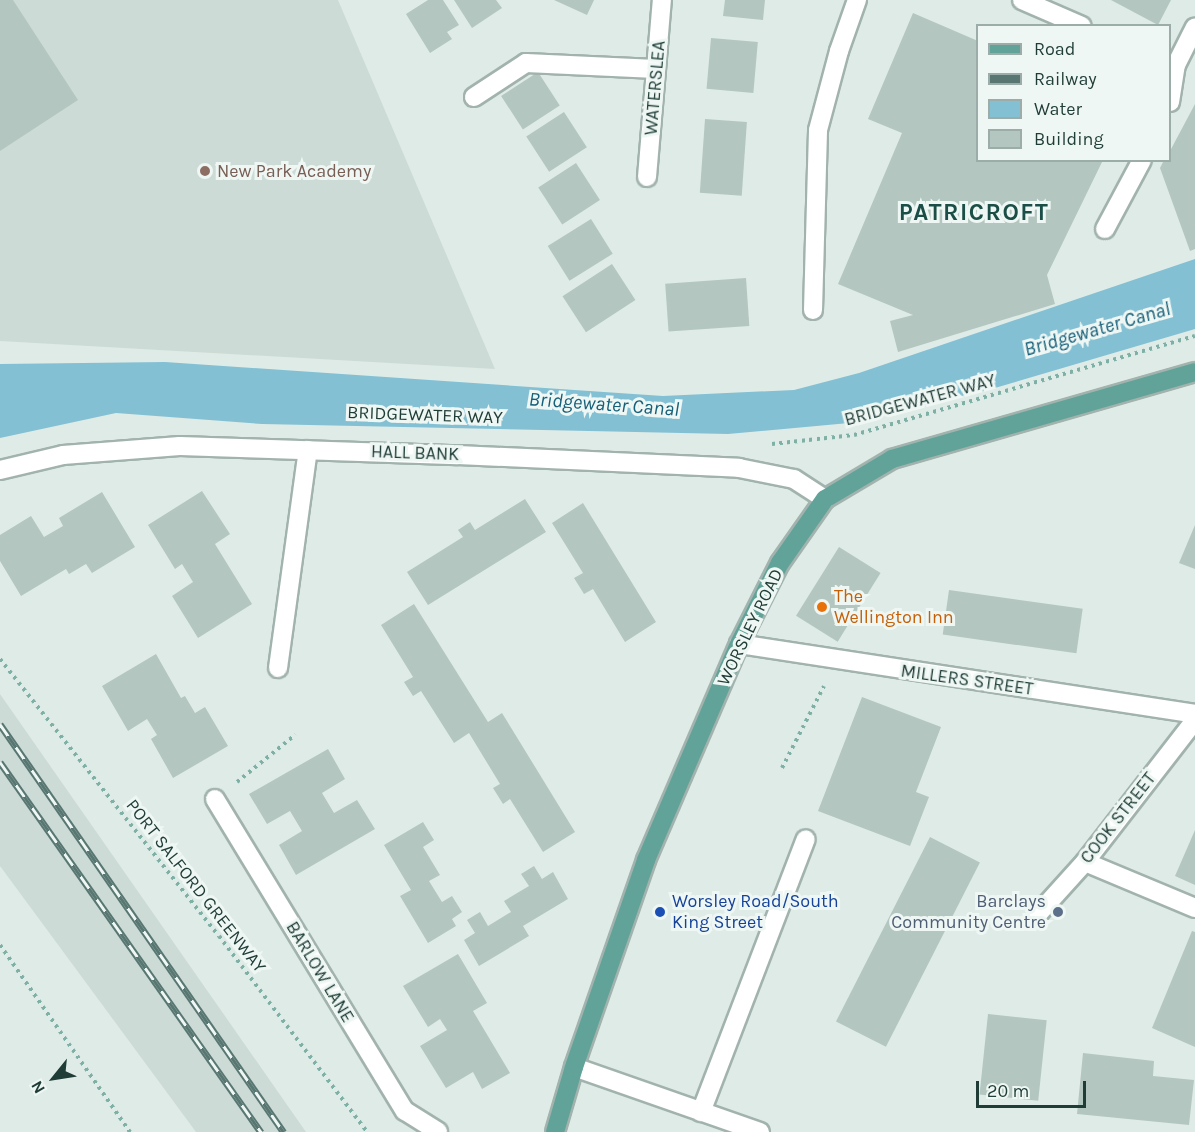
<!DOCTYPE html>
<html>
<head>
<meta charset="utf-8">
<style>
	body { margin:0 }
	#map { position:relative; width:1195px; height:1132px; overflow:hidden; background:#dfebe7; font-family:Karla,sans-serif }
	div>[style] { position:absolute }
	[style*='--x'] { left:calc(var(--x)*1px); top:calc(var(--y)*1px); width:calc(var(--w)*1px); rotate:calc(var(--a)*1deg) }
	.built>* { inset:0; background:#cddbd6 }
	.water>* { inset:0; background:#83c0d3 }
	.building>* { inset:0; background:#b4c6c0; transform-origin:0 0 }
	.path>* { height:4px; margin-top:-2px; transform-origin:0; background:repeating-linear-gradient(90deg,#7eb0a5 0 3px,transparent 0 7.5px) }
	.roads { filter:drop-shadow(2px 0 #a2b3ae) drop-shadow(-2px 0 #a2b3ae) drop-shadow(0 2px #a2b3ae) drop-shadow(0 -2px #a2b3ae) }
	.minor>* { height:18px; margin:-9px; padding:0 9px; transform-origin:9px; border-radius:9px; background:#fff }
	.major>* { height:18px; margin:-9px; padding:0 9px; transform-origin:9px; border-radius:9px; background:#61a398 }
	.rail>* { height:7px; margin-top:-3.5px; transform-origin:0; background:repeating-linear-gradient(90deg,#eff7f4 0 14px,#597772 0 28px); box-sizing:border-box; border-block:2px solid #597772 }
	.dots>* { width:16px; height:16px; translate:-50% -50%; box-sizing:border-box; border:3px solid #eff7f4; border-radius:50% }
	span { translate:-50% -50%; white-space:nowrap; text-align:center; line-height:1.15; -webkit-text-stroke:6px #eff7f4; paint-order:stroke }
	.street-label { font-size:18px; color:#1f3c36 }
	.education-label { font-size:18px; color:#785e54 }
	.left { translate:0 -50%; text-align:left }
	.food-label { font-size:18px; color:#c56008 }
	.transit-label { font-size:18px; color:#164399 }
	.service-label { font-size:18px; color:#4e5e75 }
	.right { translate:-100% -50%; text-align:right }
	.water-label { font-size:20px; color:#17607a; font-style:italic }
	.district-label { font-size:24px; color:#1a4e46; font-weight:700; letter-spacing:1.5px }
	.legend { position:absolute; left:976px; top:24px; width:195px; height:138px; box-sizing:border-box; background:#eff7f4; border:2px solid #9caca8; margin:0; padding:8px 10px; list-style:none; font-size:18px; color:#1f3c36 }
	.legend li { display:flex; align-items:center; gap:12px; height:30px }
	.legend b { width:30px; border:2px solid #9caca8 }
	.north { position:absolute; left:24px; top:1048px; width:60px; height:60px; -webkit-text-stroke:4px #eff7f4; paint-order:stroke; rotate:240deg; font-size:16px; font-weight:700; line-height:24px; text-align:center; color:#1f3c36 }
	.north::after { content:''; display:block; margin:auto; width:21px; height:27px; background:#1f3c36; clip-path:polygon(50% 0,100% 100%,50% 72%,0 100%) }
	.scale { position:absolute; left:976px; top:1081px; width:110px; height:27px; box-sizing:border-box; border:3px solid #1f3c36; border-top:0; padding-left:8px; font-size:18px; line-height:21px; white-space:nowrap; color:#1f3c36; -webkit-text-stroke:4px #eff7f4; paint-order:stroke }
</style>
</head>
<body>
<div id="map">
	<div class="built">
		<i style="clip-path:polygon(0 0,338px 0,495px 369px,0 341px)"></i>
		<i style="clip-path:polygon(0 694px,306px 1132px,196px 1132px,0 866px)"></i>
	</div>
	<div class="water">
		<i style="clip-path:polygon(1195px 259px,1195px 329px,988px 390px,849px 423px,728px 434px,262px 424px,116px 413px,0 438px,0 364px,165px 362px,663px 396px,794px 390px,859px 373px)"></i>
	</div>
	<div class="building">
		<i style="clip-path:polygon(0 0,13px 0,78px 100px,0 151px)"></i>
		<i style="clip-path:polygon(428px 0,443px 0,459px 25px,447px 32px,452px 39px,430px 53px,406px 14px)"></i>
		<i style="clip-path:polygon(454px 0,496px 0,502px 8px,472px 28px)"></i>
		<i style="clip-path:polygon(554px 0,594px 0,587px 15px)"></i>
		<i style="clip-path:polygon(725px 0,765px 0,763px 20px,723px 16px)"></i>
		<i style="clip-path:polygon(1111px 0,1171px 0,1158px 25px)"></i>
		<i style="clip-path:polygon(913px 13px,978px 41px,978px 160px,1103px 160px,1047px 275px,1055px 304px,898px 352px,890px 321px,913px 315px,838px 284px,902px 133px,868px 119px)"></i>
		<i style="left:711px;top:38px;width:47px;height:51px;rotate:5deg"></i>
		<i style="left:538px;top:72px;width:40px;height:44px;rotate:57deg"></i>
		<i style="clip-path:polygon(1195px 104px,1195px 249px,1190px 251px,1160px 168px,1164px 160px,1170px 160px,1170px 151px)"></i>
		<i style="left:564px;top:112px;width:42px;height:45px;rotate:57deg"></i>
		<i style="left:705px;top:119px;width:42px;height:74px;rotate:4deg"></i>
		<i style="left:576px;top:163px;width:44px;height:45px;rotate:57deg"></i>
		<i style="left:591px;top:219px;width:41px;height:51px;rotate:58deg"></i>
		<i style="left:612px;top:264px;width:43px;height:59px;rotate:57deg"></i>
		<i style="left:746px;top:278px;width:48px;height:81px;rotate:86deg"></i>
		<i style="clip-path:polygon(202px 491px,230px 534px,215px 544px,252px 604px,198px 638px,172px 596px,193px 582px,182px 564px,175px 569px,148px 525px)"></i>
		<i style="clip-path:polygon(102px 492px,135px 547px,92px 573px,86px 564px,69px 574px,66px 569px,21px 596px,0 561px,0 535px,31px 516px,44px 537px,63px 526px,59px 518px)"></i>
		<i style="clip-path:polygon(525px 499px,546px 532px,428px 605px,407px 572px,463px 537px,458px 530px,470px 522px,475px 530px)"></i>
		<i style="clip-path:polygon(583px 503px,656px 622px,625px 642px,593px 589px,584px 594px,574px 578px,583px 573px,552px 523px)"></i>
		<i style="clip-path:polygon(1195px 525px,1195px 569px,1179px 563px)"></i>
		<i style="left:839px;top:547px;width:49px;height:81px;rotate:32deg"></i>
		<i style="left:949px;top:590px;width:135px;height:45px;rotate:8deg"></i>
		<i style="clip-path:polygon(414px 604px,488px 722px,502px 713px,575px 832px,543px 852px,510px 799px,503px 804px,493px 788px,500px 784px,469px 733px,454px 743px,421px 691px,413px 696px,404px 682px,413px 677px,381px 625px)"></i>
		<i style="clip-path:polygon(156px 654px,181px 698px,185px 696px,195px 713px,205px 707px,228px 746px,173px 778px,151px 739px,157px 735px,147px 719px,128px 731px,102px 686px)"></i>
		<i style="clip-path:polygon(862px 697px,941px 727px,916px 792px,929px 797px,910px 846px,818px 811px)"></i>
		<i style="clip-path:polygon(328px 749px,345px 779px,322px 793px,334px 813px,357px 800px,375px 829px,296px 875px,279px 845px,302px 831px,290px 811px,267px 824px,249px 794px)"></i>
		<i style="clip-path:polygon(423px 822px,434px 840px,423px 847px,440px 875px,429px 881px,442px 902px,452px 896px,462px 912px,452px 919px,456px 926px,428px 943px,400px 896px,411px 890px,384px 845px)"></i>
		<i style="clip-path:polygon(1195px 830px,1195px 885px,1175px 876px)"></i>
		<i style="left:930px;top:837px;width:56px;height:207px;rotate:27deg"></i>
		<i style="clip-path:polygon(534px 866px,542px 879px,553px 872px,568px 899px,523px 926px,529px 936px,479px 966px,464px 940px,475px 933px,467px 920px,480px 912px,488px 926px,511px 912px,504px 901px,529px 886px,521px 874px)"></i>
		<i style="clip-path:polygon(1192px 931px,1195px 932px,1195px 1047px,1152px 1028px)"></i>
		<i style="clip-path:polygon(458px 954px,487px 1003px,473px 1011px,510px 1073px,482px 1089px,473px 1072px,446px 1088px,420px 1046px,447px 1030px,440px 1019px,428px 1027px,403px 986px)"></i>
		<i style="left:988px;top:1014px;width:59px;height:81px;rotate:6deg"></i>
		<i style="clip-path:polygon(1083px 1053px,1154px 1061px,1153px 1076px,1194px 1080px,1189px 1125px,1077px 1114px)"></i>
	</div>
	<div class="path">
		<i style="--x:772;--y:444;--w:82;--a:-6.3"></i>
		<i style="--x:854;--y:435;--w:355;--a:-16.2"></i>
		<i style="--x:0;--y:659;--w:353;--a:51.7"></i>
		<i style="--x:219;--y:936;--w:246;--a:52.9"></i>
		<i style="--x:782;--y:768;--w:92;--a:-62.9"></i>
		<i style="--x:237;--y:782;--w:75;--a:-39"></i>
		<i style="--x:0;--y:945;--w:228;--a:55.2"></i>
	</div>
	<div class="roads">
		<div class="minor">
			<i style="--x:1022;--y:0;--w:65;--a:23.4"></i>
			<i style="--x:474;--y:97;--w:62;--a:-33.2"></i>
			<i style="--x:526;--y:63;--w:130;--a:2.6"></i>
			<i style="--x:1170;--y:102;--w:37;--a:-81"></i>
			<i style="--x:1176;--y:65;--w:42;--a:-63.4"></i>
			<i style="--x:647;--y:177;--w:178;--a:-85.2"></i>
			<i style="--x:1105;--y:229;--w:78;--a:-61.8"></i>
			<i style="--x:813;--y:310;--w:180;--a:-88.4"></i>
			<i style="--x:818;--y:130;--w:82;--a:-75.1"></i>
			<i style="--x:839;--y:51;--w:54;--a:-70.6"></i>
			<i style="--x:0;--y:470;--w:65;--a:-13.4"></i>
			<i style="--x:63;--y:455;--w:117;--a:-4.4"></i>
			<i style="--x:180;--y:446;--w:278;--a:1.9"></i>
			<i style="--x:458;--y:455;--w:281;--a:2.6"></i>
			<i style="--x:739;--y:468;--w:56;--a:11.3"></i>
			<i style="--x:794;--y:479;--w:37;--a:33"></i>
			<i style="--x:739;--y:644;--w:461;--a:8.7"></i>
			<i style="--x:278;--y:668;--w:220;--a:-82.2"></i>
			<i style="--x:215;--y:799;--w:365;--a:58.7"></i>
			<i style="--x:405;--y:1111;--w:39;--a:32"></i>
			<i style="--x:1085;--y:862;--w:119;--a:22.7"></i>
			<i style="--x:1038;--y:914;--w:70;--a:-47.9"></i>
			<i style="--x:1085;--y:862;--w:180;--a:-52.2"></i>
			<i style="--x:574;--y:1067;--w:197;--a:19.3"></i>
			<i style="--x:701;--y:1112;--w:292;--a:-69"></i>
		</div>
		<div class="major">
			<i style="--x:555;--y:1132;--w:68;--a:-73.7"></i>
			<i style="--x:574;--y:1067;--w:219;--a:-70.8"></i>
			<i style="--x:646;--y:860;--w:235;--a:-66.7"></i>
			<i style="--x:739;--y:644;--w:91;--a:-63.2"></i>
			<i style="--x:780;--y:563;--w:78;--a:-54.9"></i>
			<i style="--x:825;--y:499;--w:78;--a:-30.8"></i>
			<i style="--x:892;--y:459;--w:315;--a:-16"></i>
		</div>
	</div>
	<div class="rail">
		<i style="--x:0;--y:724;--w:497;--a:55.2"></i>
		<i style="--x:0;--y:762;--w:453;--a:54.8"></i>
	</div>
	<div class="dots">
		<i style="left:205px;top:171px;background:#8d6e63"></i>
		<i style="left:822px;top:607px;background:#e8710a"></i>
		<i style="left:660px;top:912px;background:#1a4fb4"></i>
		<i style="left:1058px;top:912px;background:#5c6f8a"></i>
	</div>
	<div class="street-label">
		<span style="left:655px;top:88px;rotate:-85deg">WATERSLEA</span>
		<span style="left:920px;top:400px;rotate:-15deg">BRIDGEWATER WAY</span>
		<span style="left:425px;top:415px;rotate:2deg">BRIDGEWATER WAY</span>
		<span style="left:415px;top:453px;rotate:2deg">HALL BANK</span>
		<span style="left:750px;top:627px;rotate:-64deg">WORSLEY ROAD</span>
		<span style="left:967px;top:680px;rotate:8deg">MILLERS STREET</span>
		<span style="left:1118px;top:818px;rotate:-52deg">COOK STREET</span>
		<span style="left:196px;top:886px;rotate:52deg">PORT SALFORD GREENWAY</span>
		<span style="left:320px;top:972px;rotate:59deg">BARLOW LANE</span>
	</div>
	<div class="education-label">
		<span class="left" style="left:217px;top:171px">New Park Academy</span>
	</div>
	<div class="food-label">
		<span class="left" style="left:834px;top:607px">The<br>Wellington Inn</span>
	</div>
	<div class="transit-label">
		<span class="left" style="left:672px;top:912px">Worsley Road/South<br>King Street</span>
	</div>
	<div class="service-label">
		<span class="right" style="left:1046px;top:912px">Barclays<br>Community Centre</span>
	</div>
	<div class="water-label">
		<span style="left:1097px;top:329px;rotate:-16deg">Bridgewater Canal</span>
		<span style="left:604px;top:404px;rotate:4deg">Bridgewater Canal</span>
	</div>
	<div class="district-label">
		<span style="left:974px;top:213px">PATRICROFT</span>
	</div>
	<ul class="legend">
	<li><b style="height:8px;background:#61a398"></b>Road</li>
	<li><b style="height:8px;background:#597772"></b>Railway</li>
	<li><b style="height:16px;background:#83c0d3"></b>Water</li>
	<li><b style="height:16px;background:#b4c6c0"></b>Building</li>
	</ul>
	<div class="north">N</div>
	<div class="scale">20 m</div>
</div>
</body>
</html>
